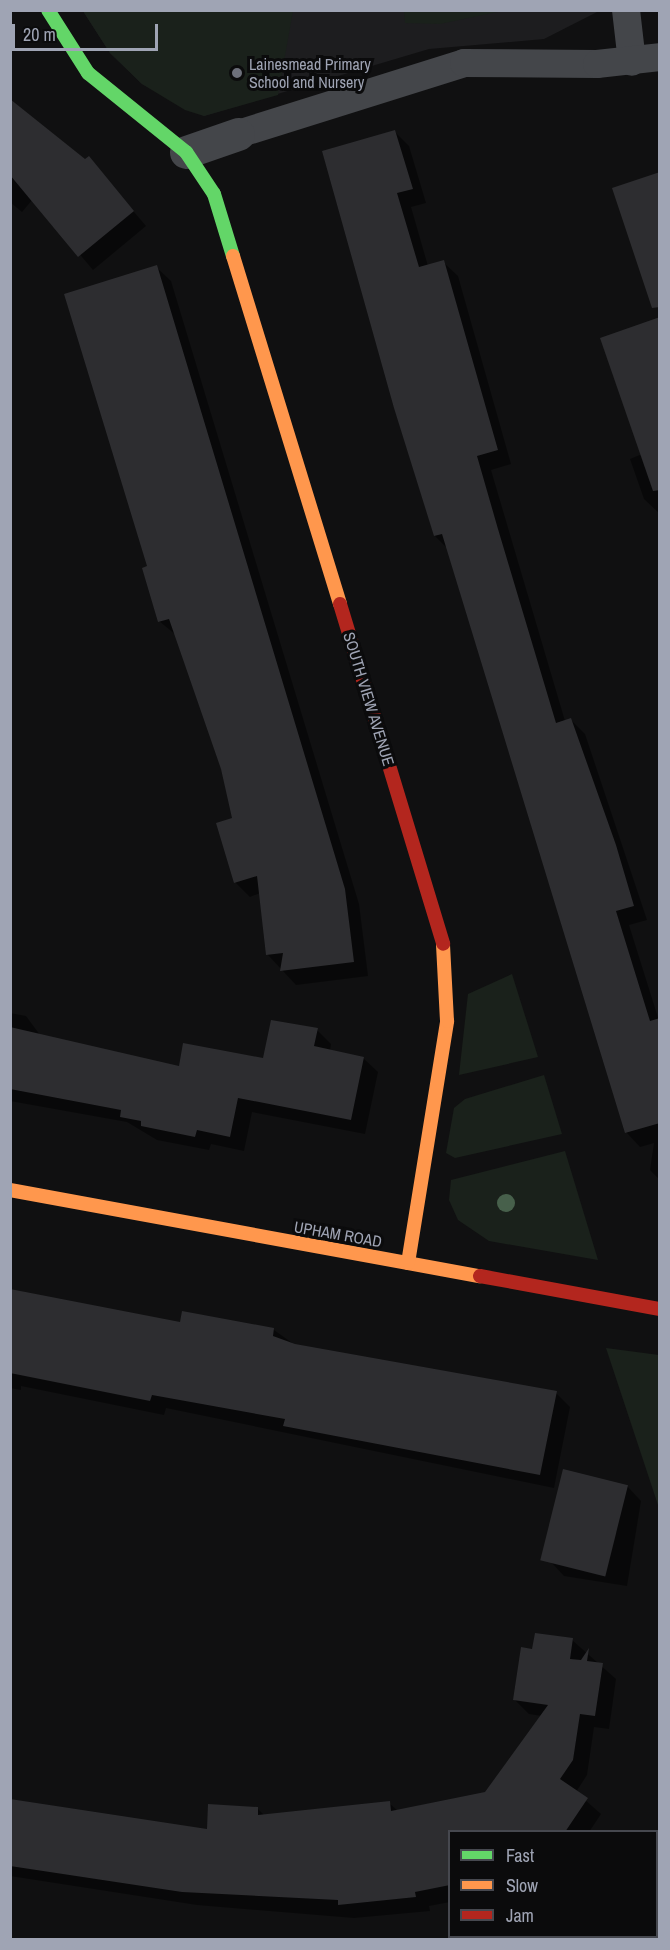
<!DOCTYPE html>
<html>
<head>
<meta charset="utf-8">
<style>
	body { margin:0 }
	#map { position:relative; width:670px; height:1950px; overflow:hidden; background:#101011; font-family:"Archivo Narrow",sans-serif }
	div>[style] { position:absolute }
	[style*='--x'] { left:calc(var(--x)*1px); top:calc(var(--y)*1px); width:calc(var(--w)*1px); rotate:calc(var(--a)*1deg) }
	.built>* { inset:0; background:#1d1d1f }
	.green>* { inset:0; background:#1a211b }
	.shadow>* { inset:0; background:#0007 }
	.building>* { inset:0; background:#2d2d30; transform-origin:0 0 }
	.lane>* { height:28px; margin:-14px; padding:0 14px; transform-origin:14px; border-radius:14px; background:#44464a }
	.street>* { height:33px; margin:-16.5px; padding:0 16.5px; transform-origin:16.5px; border-radius:16.5px; background:#44464a }
	.fast>* { height:14px; margin:-7px; padding:0 7px; transform-origin:7px; border-radius:7px; background:#63d668 }
	.slow>* { height:14px; margin:-7px; padding:0 7px; transform-origin:7px; border-radius:7px; background:#ff974d }
	.jam>* { height:14px; margin:-7px; padding:0 7px; transform-origin:7px; border-radius:7px; background:#b3261e }
	.trees>* { width:18px; height:18px; margin:-9px; border-radius:50%; background:#47604b }
	.dots>* { width:16px; height:16px; translate:-50% -50%; box-sizing:border-box; border:3px solid #0b0b0c; border-radius:50% }
	span { translate:-50% -50%; white-space:nowrap; text-align:center; line-height:1.15; -webkit-text-stroke:6px #0b0b0c; paint-order:stroke }
	.poi-label { font-size:16px; color:#9fa4b4 }
	.left { translate:0 -50%; text-align:left }
	.street-label { font-size:16px; color:#9fa4b4 }
	.frame { position:absolute; inset:0; border:12px solid #9fa4b4; pointer-events:none }
	.legend { position:absolute; left:448px; top:1830px; width:210px; height:108px; box-sizing:border-box; background:#0b0b0c; border:2px solid #46484f; margin:0; padding:8px 10px; list-style:none; font-size:18px; color:#9fa4b4 }
	.legend li { display:flex; align-items:center; gap:12px; height:30px }
	.legend b { width:30px; border:2px solid #46484f }
	.scale { position:absolute; left:12px; top:24px; width:146px; height:27px; box-sizing:border-box; border:3px solid #9fa4b4; border-top:0; padding-left:8px; font-size:18px; line-height:21px; white-space:nowrap; color:#9fa4b4; -webkit-text-stroke:4px #0b0b0c; paint-order:stroke }
</style>
</head>
<body>
<div id="map">
	<div class="built">
		<i style="clip-path:polygon(83px 11px,599px 11px,544px 39px,429px 49px,204px 116px,142px 84px,110px 53px)"></i>
	</div>
	<div class="green">
		<i style="clip-path:polygon(83px 11px,293px 11px,278px 95px,204px 116px,185px 110px,142px 84px,110px 53px)"></i>
		<i style="clip-path:polygon(404px 11px,404px 10px,502px 11px,440px 24px,405px 23px)"></i>
		<i style="clip-path:polygon(512px 974px,538px 1057px,459px 1075px,468px 994px)"></i>
		<i style="clip-path:polygon(544px 1075px,562px 1134px,455px 1158px,446px 1153px,454px 1108px,465px 1099px)"></i>
		<i style="clip-path:polygon(565px 1151px,598px 1260px,489px 1241px,458px 1220px,449px 1200px,451px 1180px)"></i>
		<i style="clip-path:polygon(606px 1348px,659px 1355px,659px 1508px)"></i>
	</div>
	<div class="shadow">
		<i style="clip-path:polygon(10px 102px,85px 161px,88px 158px,146px 226px,93px 270px,33px 199px,22px 212px,10px 202px)"></i>
		<i style="clip-path:polygon(394px 131px,409px 146px,426px 203px,411px 207px,428px 266px,443px 262px,458px 276px,511px 464px,491px 470px,565px 721px,571px 720px,585px 734px,647px 920px,629px 925px,660px 1024px,660px 1180px,650px 1170px,654px 1143px,640px 1147px,626px 1132px,447px 548px,435px 536px,324px 152px)"></i>
		<i style="clip-path:polygon(156px 267px,171px 281px,359px 904px,368px 976px,296px 985px,268px 955px,260px 893px,250px 897px,235px 882px,234px 819px,222px 769px,176px 635px,159px 621px,149px 567px)"></i>
		<i style="clip-path:polygon(660px 325px,660px 514px,644px 499px,630px 459px,642px 454px)"></i>
		<i style="clip-path:polygon(10px 1013px,26px 1016px,40px 1035px,180px 1067px,264px 1060px,317px 1030px,331px 1044px,330px 1051px,363px 1058px,378px 1072px,365px 1134px,252px 1112px,244px 1151px,211px 1144px,209px 1150px,157px 1140px,127px 1122px,10px 1101px)"></i>
		<i style="clip-path:polygon(10px 1290px,181px 1324px,274px 1330px,295px 1345px,556px 1393px,570px 1407px,554px 1488px,166px 1408px,164px 1415px,21px 1386px,21px 1390px,10px 1388px)"></i>
		<i style="clip-path:polygon(627px 1486px,641px 1501px,627px 1586px,564px 1576px,550px 1561px)"></i>
		<i style="clip-path:polygon(572px 1640px,616px 1679px,609px 1729px,594px 1727px,587px 1775px,576px 1792px,601px 1814px,589px 1832px,450px 1832px,450px 1902px,429px 1906px,430px 1911px,354px 1918px,197px 1905px,10px 1876px,10px 1800px,208px 1831px,258px 1809px,264px 1815px,389px 1803px,398px 1811px,482px 1799px,542px 1716px,529px 1714px,515px 1700px,534px 1650px)"></i>
	</div>
	<div class="building">
		<i style="clip-path:polygon(10px 99px,85px 159px,89px 156px,134px 211px,78px 257px,10px 175px)"></i>
		<i style="clip-path:polygon(395px 130px,413px 189px,397px 193px,419px 267px,444px 260px,498px 450px,477px 456px,498px 529px,556px 723px,571px 718px,616px 845px,634px 906px,616px 911px,650px 1021px,660px 1018px,660px 1123px,625px 1133px,442px 534px,434px 536px,394px 408px,322px 151px)"></i>
		<i style="clip-path:polygon(660px 172px,660px 307px,652px 308px,612px 188px)"></i>
		<i style="clip-path:polygon(157px 265px,345px 889px,354px 962px,280px 971px,283px 953px,266px 955px,257px 876px,234px 883px,216px 823px,232px 818px,221px 769px,169px 619px,158px 622px,142px 568px,147px 566px,64px 294px)"></i>
		<i style="clip-path:polygon(660px 317px,660px 490px,653px 491px,600px 338px)"></i>
		<i style="clip-path:polygon(271px 1020px,318px 1028px,314px 1046px,364px 1057px,351px 1120px,238px 1098px,230px 1137px,197px 1130px,195px 1137px,141px 1126px,141px 1121px,120px 1117px,121px 1110px,10px 1089px,10px 1027px,179px 1066px,183px 1043px,263px 1058px)"></i>
		<i style="clip-path:polygon(10px 1289px,180px 1322px,182px 1311px,274px 1328px,273px 1336px,295px 1344px,557px 1391px,540px 1475px,283px 1426px,285px 1419px,152px 1395px,150px 1401px,10px 1373px)"></i>
		<i style="left:563px;top:1469px;width:67px;height:94px;rotate:14deg"></i>
		<i style="clip-path:polygon(535px 1633px,573px 1638px,570px 1659px,581px 1660px,589px 1648px,587px 1661px,603px 1663px,595px 1716px,580px 1714px,573px 1760px,560px 1779px,588px 1798px,565px 1832px,450px 1832px,450px 1885px,415px 1892px,416px 1897px,338px 1905px,338px 1900px,182px 1892px,10px 1866px,10px 1799px,207px 1829px,208px 1804px,258px 1807px,258px 1815px,390px 1801px,391px 1811px,485px 1792px,548px 1705px,513px 1700px,521px 1647px,532px 1649px)"></i>
	</div>
	<div class="lane">
		<i style="--x:626;--y:10;--w:52;--a:83.4"></i>
		<i style="--x:238;--y:134;--w:237;--a:-17.4"></i>
		<i style="--x:464;--y:63;--w:133;--a:0.4"></i>
		<i style="--x:597;--y:64;--w:63;--a:-6.3"></i>
	</div>
	<div class="street">
		<i style="--x:186;--y:152;--w:55;--a:-19.1"></i>
		<i style="--x:656;--y:1917;--w:4;--a:-14"></i>
		<i style="--x:587;--y:1940;--w:10;--a:-24"></i>
	</div>
	<div class="fast">
		<i style="--x:48;--y:10;--w:75;--a:57.6"></i>
		<i style="--x:88;--y:73;--w:126;--a:38.9"></i>
		<i style="--x:186;--y:152;--w:50;--a:56.3"></i>
		<i style="--x:214;--y:194;--w:65;--a:73"></i>
	</div>
	<div class="slow">
		<i style="--x:233;--y:256;--w:364;--a:72.9"></i>
		<i style="--x:10;--y:1190;--w:478;--a:10.4"></i>
		<i style="--x:408;--y:1263;--w:245;--a:-80.8"></i>
		<i style="--x:447;--y:1021;--w:77;--a:-93"></i>
	</div>
	<div class="jam">
		<i style="--x:340;--y:604;--w:355;--a:73.1"></i>
		<i style="--x:480;--y:1276;--w:183;--a:10.4"></i>
	</div>
	<div class="trees">
		<i style="left:506px;top:1203px"></i>
	</div>
	<div class="dots">
		<i style="left:237px;top:73px;background:#6d707b"></i>
	</div>
	<div class="poi-label">
		<span class="left" style="left:249px;top:73px">Lainesmead Primary<br>School and Nursery</span>
	</div>
	<div class="street-label">
		<span style="left:369px;top:699px;rotate:73deg">SOUTH VIEW AVENUE</span>
		<span style="left:338px;top:1234px;rotate:10deg">UPHAM ROAD</span>
	</div>
	<div class="frame"></div>
	<ul class="legend">
	<li><b style="height:8px;background:#63d668"></b>Fast</li>
	<li><b style="height:8px;background:#ff974d"></b>Slow</li>
	<li><b style="height:8px;background:#b3261e"></b>Jam</li>
	</ul>
	<div class="scale">20 m</div>
</div>
</body>
</html>
